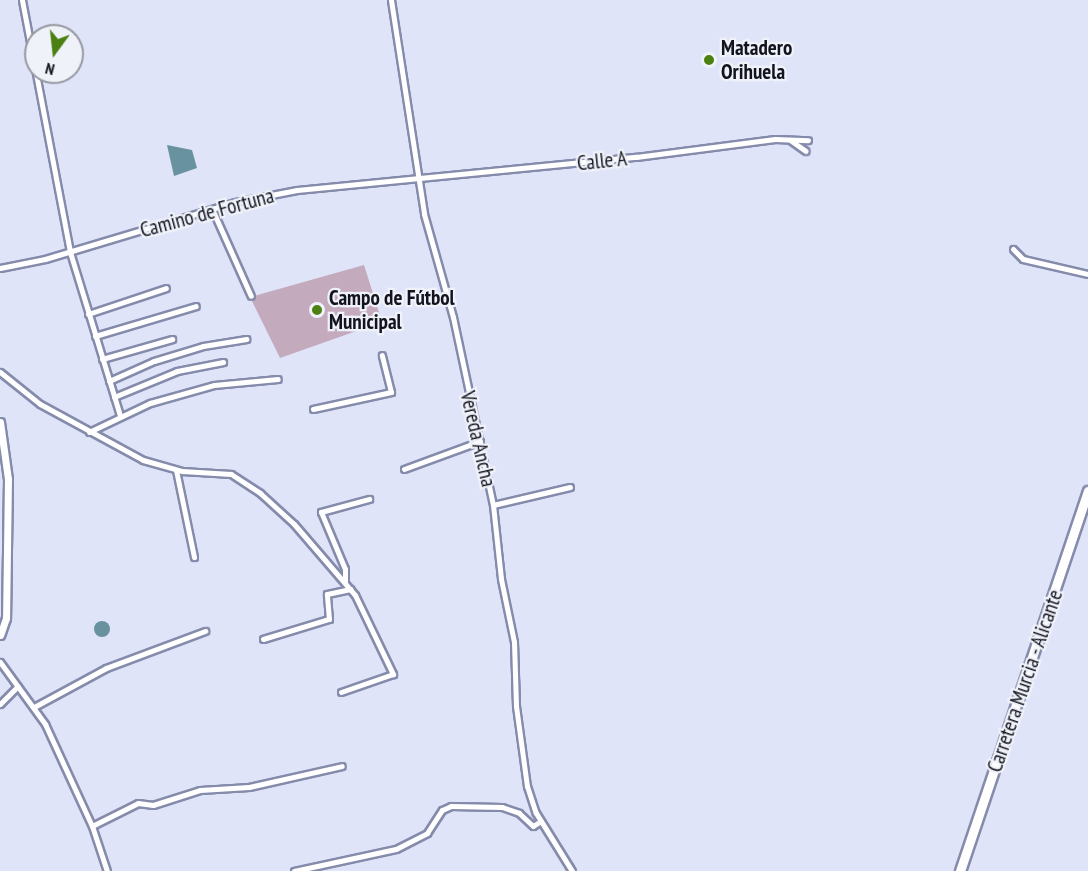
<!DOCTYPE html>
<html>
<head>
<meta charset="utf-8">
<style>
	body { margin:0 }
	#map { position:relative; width:1088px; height:871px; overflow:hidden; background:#e0e4f9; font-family:"PT Sans Narrow",sans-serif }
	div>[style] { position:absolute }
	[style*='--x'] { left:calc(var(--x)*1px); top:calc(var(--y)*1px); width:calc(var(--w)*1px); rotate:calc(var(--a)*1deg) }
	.green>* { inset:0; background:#c3aabd }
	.water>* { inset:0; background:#68929f }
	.round { border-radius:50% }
	.roads { filter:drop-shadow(2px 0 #858bab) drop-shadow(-2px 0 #858bab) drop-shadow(0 2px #858bab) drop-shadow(0 -2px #858bab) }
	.street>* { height:5px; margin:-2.5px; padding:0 2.5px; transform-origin:2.5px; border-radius:2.5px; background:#fff }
	.secondary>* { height:7px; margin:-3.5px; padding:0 3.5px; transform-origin:3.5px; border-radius:3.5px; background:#fff }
	.highway>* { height:9px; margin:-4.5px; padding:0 4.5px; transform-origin:4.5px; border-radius:4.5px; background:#fff }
	.dots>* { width:16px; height:16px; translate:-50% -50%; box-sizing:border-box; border:3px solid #f0f2f9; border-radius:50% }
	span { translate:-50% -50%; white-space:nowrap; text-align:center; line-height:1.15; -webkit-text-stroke:4.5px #f0f2f9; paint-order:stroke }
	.poi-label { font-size:21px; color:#12131f; font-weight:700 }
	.left { translate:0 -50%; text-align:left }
	.street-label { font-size:21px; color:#12131f }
	.north { position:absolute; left:24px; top:24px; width:60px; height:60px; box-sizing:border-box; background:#f0f2f9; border:2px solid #9799a2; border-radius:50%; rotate:195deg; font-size:16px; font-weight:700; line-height:24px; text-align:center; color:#12131f }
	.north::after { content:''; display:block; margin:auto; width:21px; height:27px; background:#4c8013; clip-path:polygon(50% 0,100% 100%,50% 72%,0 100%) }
</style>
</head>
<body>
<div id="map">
	<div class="green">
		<i style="clip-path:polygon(364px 265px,382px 322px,280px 358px,250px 297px)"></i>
	</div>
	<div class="water">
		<i style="clip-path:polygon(167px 145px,192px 150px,197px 168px,174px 176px)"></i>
		<i class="round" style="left:94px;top:621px;width:16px;height:16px"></i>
	</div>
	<div class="roads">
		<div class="street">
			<i style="--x:22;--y:0;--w:257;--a:79.2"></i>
			<i style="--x:70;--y:252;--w:171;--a:73"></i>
			<i style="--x:391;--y:0;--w:217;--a:81.2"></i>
			<i style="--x:424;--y:214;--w:107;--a:74.3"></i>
			<i style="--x:453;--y:317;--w:192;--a:78"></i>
			<i style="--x:493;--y:505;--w:74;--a:83.8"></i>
			<i style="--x:501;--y:579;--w:64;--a:78.3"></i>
			<i style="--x:514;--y:642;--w:64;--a:88.2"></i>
			<i style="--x:516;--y:706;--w:81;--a:82.2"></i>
			<i style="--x:527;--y:786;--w:28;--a:72"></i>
			<i style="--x:536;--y:813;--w:68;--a:58.2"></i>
			<i style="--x:790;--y:140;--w:19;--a:35"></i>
			<i style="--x:212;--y:209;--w:95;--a:65.9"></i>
			<i style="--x:1013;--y:249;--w:14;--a:45"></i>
			<i style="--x:1023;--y:259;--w:67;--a:13"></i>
			<i style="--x:0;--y:268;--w:46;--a:-11.3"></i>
			<i style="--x:45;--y:259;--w:198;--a:-16.7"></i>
			<i style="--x:235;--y:202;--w:63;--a:-11"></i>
			<i style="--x:297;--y:190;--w:341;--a:-5.6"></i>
			<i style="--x:636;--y:157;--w:140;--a:-7.4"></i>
			<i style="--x:775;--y:139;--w:33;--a:2"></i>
			<i style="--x:88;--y:314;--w:82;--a:-18.4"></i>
			<i style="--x:95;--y:336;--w:105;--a:-16.5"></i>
			<i style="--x:102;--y:359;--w:73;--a:-15.9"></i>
			<i style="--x:0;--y:372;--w:51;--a:38.7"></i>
			<i style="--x:40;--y:404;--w:117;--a:28.5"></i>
			<i style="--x:143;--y:460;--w:41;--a:15.8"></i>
			<i style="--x:182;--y:471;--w:49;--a:3.5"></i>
			<i style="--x:231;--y:474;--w:35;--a:33"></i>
			<i style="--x:260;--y:493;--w:46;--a:42.4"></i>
			<i style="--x:294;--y:524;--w:94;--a:49.3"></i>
			<i style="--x:355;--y:595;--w:88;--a:64.3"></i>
			<i style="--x:393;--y:674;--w:55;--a:160.9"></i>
			<i style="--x:109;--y:381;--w:49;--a:-24"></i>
			<i style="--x:154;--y:361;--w:51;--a:-17"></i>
			<i style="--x:203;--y:346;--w:44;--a:-9.2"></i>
			<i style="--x:114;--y:397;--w:68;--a:-22.4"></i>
			<i style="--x:177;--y:371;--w:47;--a:-11.1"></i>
			<i style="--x:313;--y:409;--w:80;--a:-12.3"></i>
			<i style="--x:391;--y:392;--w:38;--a:-104"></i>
			<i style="--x:89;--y:432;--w:68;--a:-25.4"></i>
			<i style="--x:150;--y:403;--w:66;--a:-15.7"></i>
			<i style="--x:214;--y:385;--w:64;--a:-5.4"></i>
			<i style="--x:404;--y:469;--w:81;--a:-20.2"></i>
			<i style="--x:176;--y:470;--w:89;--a:78.3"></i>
			<i style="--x:493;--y:505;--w:79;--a:-13.2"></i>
			<i style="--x:345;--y:581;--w:12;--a:-90"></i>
			<i style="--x:345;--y:569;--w:62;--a:-112.8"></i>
			<i style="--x:321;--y:512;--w:50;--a:-15.2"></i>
			<i style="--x:263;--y:639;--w:69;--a:-16.9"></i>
			<i style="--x:329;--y:619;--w:25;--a:-95"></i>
			<i style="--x:327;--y:594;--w:24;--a:-12"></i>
			<i style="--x:0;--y:662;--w:77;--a:54"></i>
			<i style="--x:45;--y:724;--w:112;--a:65.3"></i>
			<i style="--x:92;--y:826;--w:47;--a:71.6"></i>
			<i style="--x:0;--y:704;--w:25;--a:-45"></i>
			<i style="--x:34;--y:707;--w:82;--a:-28.4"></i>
			<i style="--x:106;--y:668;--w:106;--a:-20.5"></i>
			<i style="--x:92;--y:826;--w:51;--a:-26.6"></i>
			<i style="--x:138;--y:803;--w:15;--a:8"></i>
			<i style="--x:153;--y:805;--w:49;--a:-17.7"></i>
			<i style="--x:200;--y:790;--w:49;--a:-3.5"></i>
			<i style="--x:249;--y:787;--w:95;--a:-12.7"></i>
			<i style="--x:294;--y:871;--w:104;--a:-12.2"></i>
			<i style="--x:396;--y:849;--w:35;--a:-27"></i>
			<i style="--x:427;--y:833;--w:27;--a:-57"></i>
			<i style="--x:442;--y:810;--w:10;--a:-24"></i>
			<i style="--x:451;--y:806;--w:51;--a:1.1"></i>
			<i style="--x:502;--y:807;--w:18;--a:19"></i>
			<i style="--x:519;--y:813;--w:19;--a:43"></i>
			<i style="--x:533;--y:826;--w:9;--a:-32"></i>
		</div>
		<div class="secondary">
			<i style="--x:0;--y:422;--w:58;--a:82"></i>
			<i style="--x:8;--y:479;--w:139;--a:90.8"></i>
			<i style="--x:6;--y:618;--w:18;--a:109"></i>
		</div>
		<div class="highway">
			<i style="--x:960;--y:871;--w:401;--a:-71.4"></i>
		</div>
	</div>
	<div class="dots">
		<i style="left:709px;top:60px;background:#4c8013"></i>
		<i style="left:317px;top:310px;background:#4c8013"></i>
	</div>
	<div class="poi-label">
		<span class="left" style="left:721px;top:60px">Matadero<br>Orihuela</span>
		<span class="left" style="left:329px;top:310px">Campo de Fútbol<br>Municipal</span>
	</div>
	<div class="street-label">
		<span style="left:602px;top:161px;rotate:-6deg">Calle A</span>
		<span style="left:207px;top:213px;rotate:-15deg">Camino de Fortuna</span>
		<span style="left:478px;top:439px;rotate:77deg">Vereda Ancha</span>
		<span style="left:1025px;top:681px;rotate:-71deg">Carretera Murcia - Alicante</span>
	</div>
	<div class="north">N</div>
</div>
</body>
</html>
